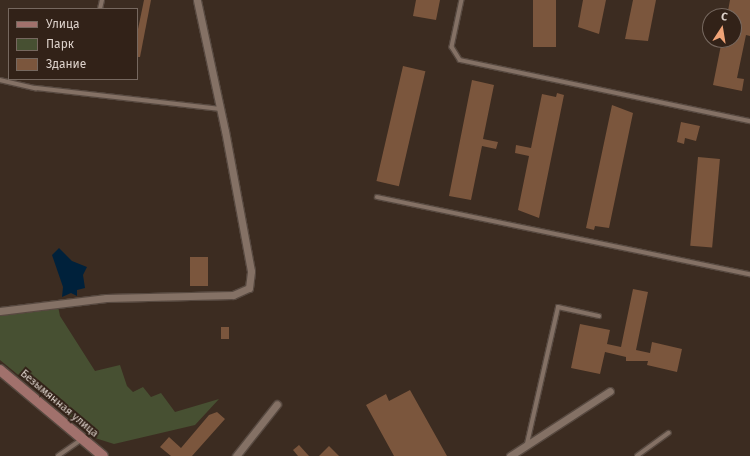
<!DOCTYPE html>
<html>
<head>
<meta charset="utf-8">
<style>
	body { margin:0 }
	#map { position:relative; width:750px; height:456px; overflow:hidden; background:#3c2c21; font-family:"Fira Sans",sans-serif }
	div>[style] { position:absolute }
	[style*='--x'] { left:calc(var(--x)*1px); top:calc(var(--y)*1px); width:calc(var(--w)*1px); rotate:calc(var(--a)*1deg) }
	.green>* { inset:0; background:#475032 }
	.water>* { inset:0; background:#00213b }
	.building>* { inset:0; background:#7b563d; transform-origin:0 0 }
	.roads { filter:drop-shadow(1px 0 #574940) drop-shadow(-1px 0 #574940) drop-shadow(0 1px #574940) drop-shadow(0 -1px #574940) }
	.service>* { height:3.5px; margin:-1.75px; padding:0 1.75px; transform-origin:1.75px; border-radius:1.75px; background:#847165 }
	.minor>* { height:7px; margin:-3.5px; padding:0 3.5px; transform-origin:3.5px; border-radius:3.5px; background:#847165 }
	.secondary>* { height:10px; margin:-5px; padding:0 5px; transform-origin:5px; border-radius:5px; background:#a1716c }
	span { translate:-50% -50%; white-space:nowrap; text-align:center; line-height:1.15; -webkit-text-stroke:4px #322218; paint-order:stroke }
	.street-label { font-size:11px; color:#dcd1ca }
	.legend { position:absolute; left:8px; top:8px; width:130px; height:72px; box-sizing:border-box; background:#322218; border:1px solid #76685f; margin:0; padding:5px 7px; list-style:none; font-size:12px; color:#dcd1ca }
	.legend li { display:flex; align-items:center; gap:8px; height:20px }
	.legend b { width:20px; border:1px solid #76685f }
	.north { position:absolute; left:702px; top:8px; width:40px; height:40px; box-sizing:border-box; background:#322218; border:1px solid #76685f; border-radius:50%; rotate:12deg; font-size:11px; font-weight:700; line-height:16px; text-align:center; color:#dcd1ca }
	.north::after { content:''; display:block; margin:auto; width:14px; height:18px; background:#efa377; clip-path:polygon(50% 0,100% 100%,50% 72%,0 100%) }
</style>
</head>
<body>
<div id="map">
	<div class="green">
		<i style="clip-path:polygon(58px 306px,60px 316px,95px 371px,120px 365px,127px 386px,133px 392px,143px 387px,151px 397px,161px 393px,175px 412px,219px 399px,195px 425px,114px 444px,95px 438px,0 360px,0 313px)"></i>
	</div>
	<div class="water">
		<i style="clip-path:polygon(59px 248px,72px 261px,87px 267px,83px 275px,85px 288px,77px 290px,77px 296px,71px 293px,62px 297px,63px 287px,52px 255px)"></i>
	</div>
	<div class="building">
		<i style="clip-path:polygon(144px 0,151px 0,140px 57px,137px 57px,137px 34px)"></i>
		<i style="clip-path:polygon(416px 0,440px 0,436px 20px,413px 16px)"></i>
		<i style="left:533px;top:0;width:23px;height:47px"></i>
		<i style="clip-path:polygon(583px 0,606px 0,599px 34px,578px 27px)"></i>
		<i style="clip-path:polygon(633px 0,656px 0,648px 41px,625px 39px)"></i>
		<i style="clip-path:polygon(730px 0,750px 0,750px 36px,746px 35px,737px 78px,744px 79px,742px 91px,713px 85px,722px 40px,734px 40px,734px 16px,727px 16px)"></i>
		<i style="left:403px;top:66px;width:23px;height:118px;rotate:13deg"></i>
		<i style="clip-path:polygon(472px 80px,494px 85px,483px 139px,498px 142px,496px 149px,482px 146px,471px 200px,449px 196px)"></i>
		<i style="clip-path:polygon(557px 93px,564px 95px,539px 218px,518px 210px,529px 156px,515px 153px,516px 145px,531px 148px,542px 94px,556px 97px)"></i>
		<i style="clip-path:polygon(612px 105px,633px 113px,609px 228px,595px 226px,594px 230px,586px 228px)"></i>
		<i style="clip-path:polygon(681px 122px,700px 126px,696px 141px,685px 138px,684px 144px,677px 142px)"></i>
		<i style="left:698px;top:157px;width:22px;height:89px;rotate:5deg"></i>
		<i style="left:190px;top:257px;width:18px;height:29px"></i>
		<i style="clip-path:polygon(633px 289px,648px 292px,636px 350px,650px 353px,652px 342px,682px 349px,677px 372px,647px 365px,648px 361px,626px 361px,626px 357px,605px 352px,600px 374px,571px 368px,580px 324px,610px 330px,607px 344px,621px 347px)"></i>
		<i style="left:221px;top:327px;width:8px;height:12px"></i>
		<i style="clip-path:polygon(410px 390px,447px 456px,394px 456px,366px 405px,386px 394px,389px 401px)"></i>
		<i style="clip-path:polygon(217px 412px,225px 419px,192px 456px,171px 456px,160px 447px,169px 437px,181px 448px,209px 415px)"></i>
		<i style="clip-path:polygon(299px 445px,309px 456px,298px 456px,293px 450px)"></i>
		<i style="clip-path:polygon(329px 446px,339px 456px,319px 456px)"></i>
	</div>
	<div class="roads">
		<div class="service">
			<i style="--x:462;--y:0;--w:48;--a:102"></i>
			<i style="--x:452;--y:47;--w:15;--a:58"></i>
			<i style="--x:460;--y:60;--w:296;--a:11.9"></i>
			<i style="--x:100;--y:9;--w:9;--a:-77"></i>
			<i style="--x:0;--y:80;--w:37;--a:13"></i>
			<i style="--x:36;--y:88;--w:186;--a:6.5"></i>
			<i style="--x:377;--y:197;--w:381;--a:11.7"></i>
			<i style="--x:527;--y:444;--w:140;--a:-77.2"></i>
			<i style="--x:558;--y:307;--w:42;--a:12.4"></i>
			<i style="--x:58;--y:456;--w:29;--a:-35"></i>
			<i style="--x:637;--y:456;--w:39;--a:-36"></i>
		</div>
		<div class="minor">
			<i style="--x:0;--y:311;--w:107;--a:-7"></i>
			<i style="--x:106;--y:298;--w:127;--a:-1.4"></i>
			<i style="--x:233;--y:295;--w:17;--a:-24"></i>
			<i style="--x:249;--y:288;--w:17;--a:-83"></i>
			<i style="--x:251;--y:271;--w:142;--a:-100.5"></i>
			<i style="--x:225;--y:131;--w:134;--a:-102.1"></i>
			<i style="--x:236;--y:456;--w:66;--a:-51.7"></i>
			<i style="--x:510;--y:456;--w:119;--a:-33"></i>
		</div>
		<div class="secondary">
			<i style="--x:0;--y:370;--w:134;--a:39.9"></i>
		</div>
	</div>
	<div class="street-label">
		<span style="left:59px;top:404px;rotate:40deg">Безымянная улица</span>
	</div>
	<ul class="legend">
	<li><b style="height:5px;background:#a1716c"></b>Улица</li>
	<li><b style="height:11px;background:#475032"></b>Парк</li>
	<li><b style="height:11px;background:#7b563d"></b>Здание</li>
	</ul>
	<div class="north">С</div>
</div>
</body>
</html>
